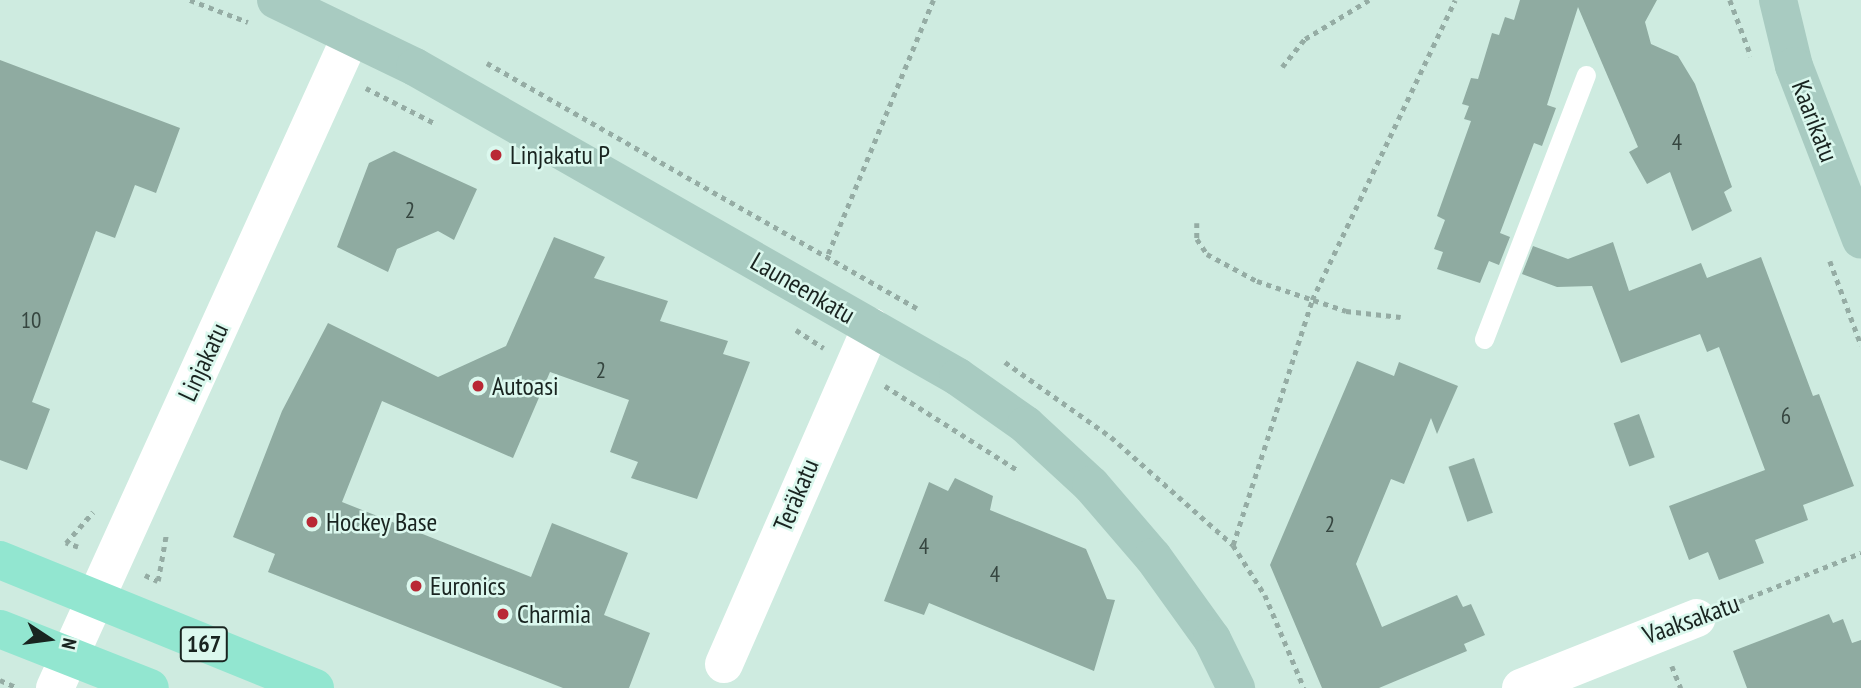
<!DOCTYPE html>
<html>
<head>
<meta charset="utf-8">
<style>
	body { margin:0 }
	#map { position:relative; width:1861px; height:688px; overflow:hidden; background:#ceebe0; font-family:"PT Sans Narrow",sans-serif }
	div>[style] { position:absolute }
	[style*='--x'] { left:calc(var(--x)*1px); top:calc(var(--y)*1px); width:calc(var(--w)*1px); rotate:calc(var(--a)*1deg) }
	.building>* { inset:0; background:#8faba1; transform-origin:0 0 }
	.path>* { height:4.5px; margin-top:-2.25px; transform-origin:0; background:repeating-linear-gradient(90deg,#95aca4 0 5px,transparent 0 10px) }
	.lane>* { height:19px; margin:-9.5px; padding:0 9.5px; transform-origin:9.5px; border-radius:9.5px; background:#fff }
	.street>* { height:38px; margin:-19px; padding:0 19px; transform-origin:19px; border-radius:19px; background:#fff }
	.secondary>* { height:38px; margin:-19px; padding:0 19px; transform-origin:19px; border-radius:19px; background:#a8cbc1 }
	.primary>* { height:38px; margin:-19px; padding:0 19px; transform-origin:19px; border-radius:19px; background:#92e6d0 }
	.dots>* { width:19px; height:19px; translate:-50% -50%; box-sizing:border-box; border:4px solid #dbf8ee; border-radius:50% }
	span { translate:-50% -50%; white-space:nowrap; text-align:center; line-height:1.15; -webkit-text-stroke:5px #dbf8ee; paint-order:stroke }
	.number-label { font-size:23px; color:#364640 }
	.number-label span { -webkit-text-stroke-width:0 }
	.shield-label span { padding:2px 5px; background:#dbf8ee; border:2px solid; border-radius:5px; -webkit-text-stroke-width:0 }
	.shield-label { font-size:24px; color:#192420; font-weight:700 }
	.street-label { font-size:26px; color:#192420 }
	.poi-label { font-size:26px; color:#192420 }
	.left { translate:0 -50%; text-align:left }
	.north { position:absolute; left:14px; top:604px; width:70px; height:70px; -webkit-text-stroke:5px #dbf8ee; paint-order:stroke; rotate:103deg; font-size:19px; font-weight:700; line-height:28px; text-align:center; color:#192420 }
	.north::after { content:''; display:block; margin:auto; width:24px; height:32px; background:#192420; clip-path:polygon(50% 0,100% 100%,50% 72%,0 100%) }
</style>
</head>
<body>
<div id="map">
	<div class="building">
		<i style="clip-path:polygon(1520px 0,1657px 0,1645px 22px,1651px 44px,1678px 56px,1695px 84px,1732px 187px,1724px 192px,1732px 211px,1692px 231px,1670px 172px,1647px 184px,1629px 152px,1638px 147px,1578px 7px,1547px 105px,1556px 108px,1542px 146px,1534px 143px,1500px 233px,1510px 237px,1499px 265px,1489px 261px,1480px 283px,1437px 269px,1443px 252px,1434px 249px,1445px 220px,1437px 216px,1471px 121px,1464px 119px,1469px 106px,1462px 104px,1471px 78px,1478px 79px,1492px 33px,1499px 35px,1505px 17px,1514px 20px)"></i>
		<i style="clip-path:polygon(0 60px,180px 128px,156px 193px,135px 185px,115px 238px,96px 231px,32px 402px,50px 409px,27px 470px,0 460px)"></i>
		<i style="clip-path:polygon(394px 151px,477px 189px,454px 240px,438px 231px,397px 249px,388px 272px,337px 247px,369px 163px)"></i>
		<i style="clip-path:polygon(554px 237px,605px 257px,594px 278px,668px 301px,660px 321px,728px 341px,723px 354px,750px 362px,697px 499px,631px 478px,638px 462px,610px 452px,629px 400px,550px 372px,513px 458px,382px 401px,342px 502px,531px 577px,552px 523px,628px 553px,604px 615px,650px 633px,629px 688px,563px 688px,268px 572px,275px 554px,233px 537px,282px 411px,328px 323px,438px 377px,506px 346px)"></i>
		<i style="clip-path:polygon(1613px 242px,1629px 291px,1701px 263px,1707px 278px,1761px 257px,1813px 396px,1819px 394px,1854px 486px,1803px 505px,1808px 520px,1755px 540px,1764px 563px,1719px 580px,1708px 552px,1689px 560px,1669px 506px,1765px 470px,1719px 347px,1707px 352px,1700px 334px,1621px 363px,1592px 286px,1557px 287px,1522px 274px,1533px 246px,1568px 259px)"></i>
		<i style="clip-path:polygon(1357px 361px,1394px 376px,1399px 362px,1458px 386px,1437px 434px,1431px 418px,1404px 484px,1391px 479px,1356px 564px,1382px 627px,1457px 595px,1463px 607px,1471px 604px,1485px 635px,1464px 644px,1467px 651px,1379px 688px,1322px 688px,1270px 565px)"></i>
		<i style="left:1639px;top:414px;width:46px;height:27px;rotate:70deg"></i>
		<i style="left:1474px;top:458px;width:58px;height:27px;rotate:71deg"></i>
		<i style="clip-path:polygon(955px 478px,993px 496px,990px 510px,1086px 549px,1107px 599px,1115px 600px,1094px 671px,929px 603px,924px 615px,884px 601px,929px 482px,948px 491px)"></i>
		<i style="clip-path:polygon(1829px 614px,1833px 623px,1843px 619px,1852px 643px,1861px 640px,1861px 688px,1747px 688px,1733px 651px)"></i>
	</div>
	<div class="path">
		<i style="--x:190;--y:0;--w:62;--a:20.8"></i>
		<i style="--x:1730;--y:0;--w:60;--a:69.4"></i>
		<i style="--x:487;--y:63;--w:495;--a:29.7"></i>
		<i style="--x:1282;--y:67;--w:36;--a:-51"></i>
		<i style="--x:1305;--y:39;--w:75;--a:-31.4"></i>
		<i style="--x:366;--y:88;--w:79;--a:27.2"></i>
		<i style="--x:1197;--y:223;--w:16;--a:90"></i>
		<i style="--x:1197;--y:239;--w:18;--a:56"></i>
		<i style="--x:1207;--y:254;--w:57;--a:28.4"></i>
		<i style="--x:1257;--y:281;--w:94;--a:18.6"></i>
		<i style="--x:1346;--y:311;--w:55;--a:6.2"></i>
		<i style="--x:828;--y:254;--w:275;--a:-67.5"></i>
		<i style="--x:1830;--y:261;--w:90;--a:69.7"></i>
		<i style="--x:796;--y:330;--w:33;--a:33"></i>
		<i style="--x:1005;--y:362;--w:130;--a:35.3"></i>
		<i style="--x:1111;--y:437;--w:163;--a:41.5"></i>
		<i style="--x:1233;--y:545;--w:59;--a:57.4"></i>
		<i style="--x:1265;--y:595;--w:101;--a:67.2"></i>
		<i style="--x:885;--y:386;--w:159;--a:32.4"></i>
		<i style="--x:1233;--y:545;--w:257;--a:-72.1"></i>
		<i style="--x:1312;--y:300;--w:332;--a:-64.5"></i>
		<i style="--x:78;--y:547;--w:13;--a:-162"></i>
		<i style="--x:66;--y:543;--w:41;--a:-48.9"></i>
		<i style="--x:145;--y:575;--w:14;--a:25"></i>
		<i style="--x:158;--y:581;--w:47;--a:-80.1"></i>
		<i style="--x:1730;--y:605;--w:141;--a:-21.7"></i>
		<i style="--x:1672;--y:666;--w:24;--a:68"></i>
		<i style="--x:0;--y:680;--w:20;--a:24"></i>
	</div>
	<div class="lane">
		<i style="--x:1484;--y:339;--w:283;--a:-68.9"></i>
	</div>
	<div class="street">
		<i style="--x:724;--y:664;--w:368;--a:-66.4"></i>
		<i style="--x:55;--y:688;--w:716;--a:-65.58"></i>
		<i style="--x:1521;--y:688;--w:189;--a:-21.7"></i>
	</div>
	<div class="secondary">
		<i style="--x:276;--y:0;--w:154;--a:25.7"></i>
		<i style="--x:415;--y:67;--w:625;--a:29.72"></i>
		<i style="--x:958;--y:377;--w:83;--a:35.2"></i>
		<i style="--x:1026;--y:425;--w:88;--a:42.7"></i>
		<i style="--x:1091;--y:485;--w:95;--a:49.3"></i>
		<i style="--x:1153;--y:557;--w:101;--a:54.3"></i>
		<i style="--x:1212;--y:639;--w:55;--a:63.9"></i>
		<i style="--x:1778;--y:0;--w:68;--a:76.4"></i>
		<i style="--x:1794;--y:66;--w:186;--a:68.9"></i>
	</div>
	<div class="primary">
		<i style="--x:0;--y:560;--w:340;--a:22.1"></i>
		<i style="--x:0;--y:629;--w:161;--a:21.5"></i>
	</div>
	<div class="dots">
		<i style="left:496px;top:155px;background:#b92835"></i>
		<i style="left:478px;top:386px;background:#b92835"></i>
		<i style="left:312px;top:522px;background:#b92835"></i>
		<i style="left:416px;top:586px;background:#b92835"></i>
		<i style="left:503px;top:614px;background:#b92835"></i>
	</div>
	<div class="number-label">
		<span style="left:1677px;top:142px">4</span>
		<span style="left:410px;top:210px">2</span>
		<span style="left:31px;top:320px">10</span>
		<span style="left:601px;top:370px">2</span>
		<span style="left:1786px;top:416px">6</span>
		<span style="left:1330px;top:524px">2</span>
		<span style="left:924px;top:546px">4</span>
		<span style="left:995px;top:574px">4</span>
	</div>
	<div class="shield-label">
		<span style="left:204px;top:644px">167</span>
	</div>
	<div class="street-label">
		<span style="left:1815px;top:121px;rotate:69deg">Kaarikatu</span>
		<span style="left:803px;top:288px;rotate:30deg">Launeenkatu</span>
		<span style="left:203px;top:362px;rotate:-65deg">Linjakatu</span>
		<span style="left:796px;top:495px;rotate:-67deg">Teräkatu</span>
		<span style="left:1691px;top:619px;rotate:-20deg">Vaaksakatu</span>
	</div>
	<div class="poi-label">
		<span class="left" style="left:510px;top:155px">Linjakatu P</span>
		<span class="left" style="left:492px;top:386px">Autoasi</span>
		<span class="left" style="left:326px;top:522px">Hockey Base</span>
		<span class="left" style="left:430px;top:586px">Euronics</span>
		<span class="left" style="left:517px;top:614px">Charmia</span>
	</div>
	<div class="north">N</div>
</div>
</body>
</html>
